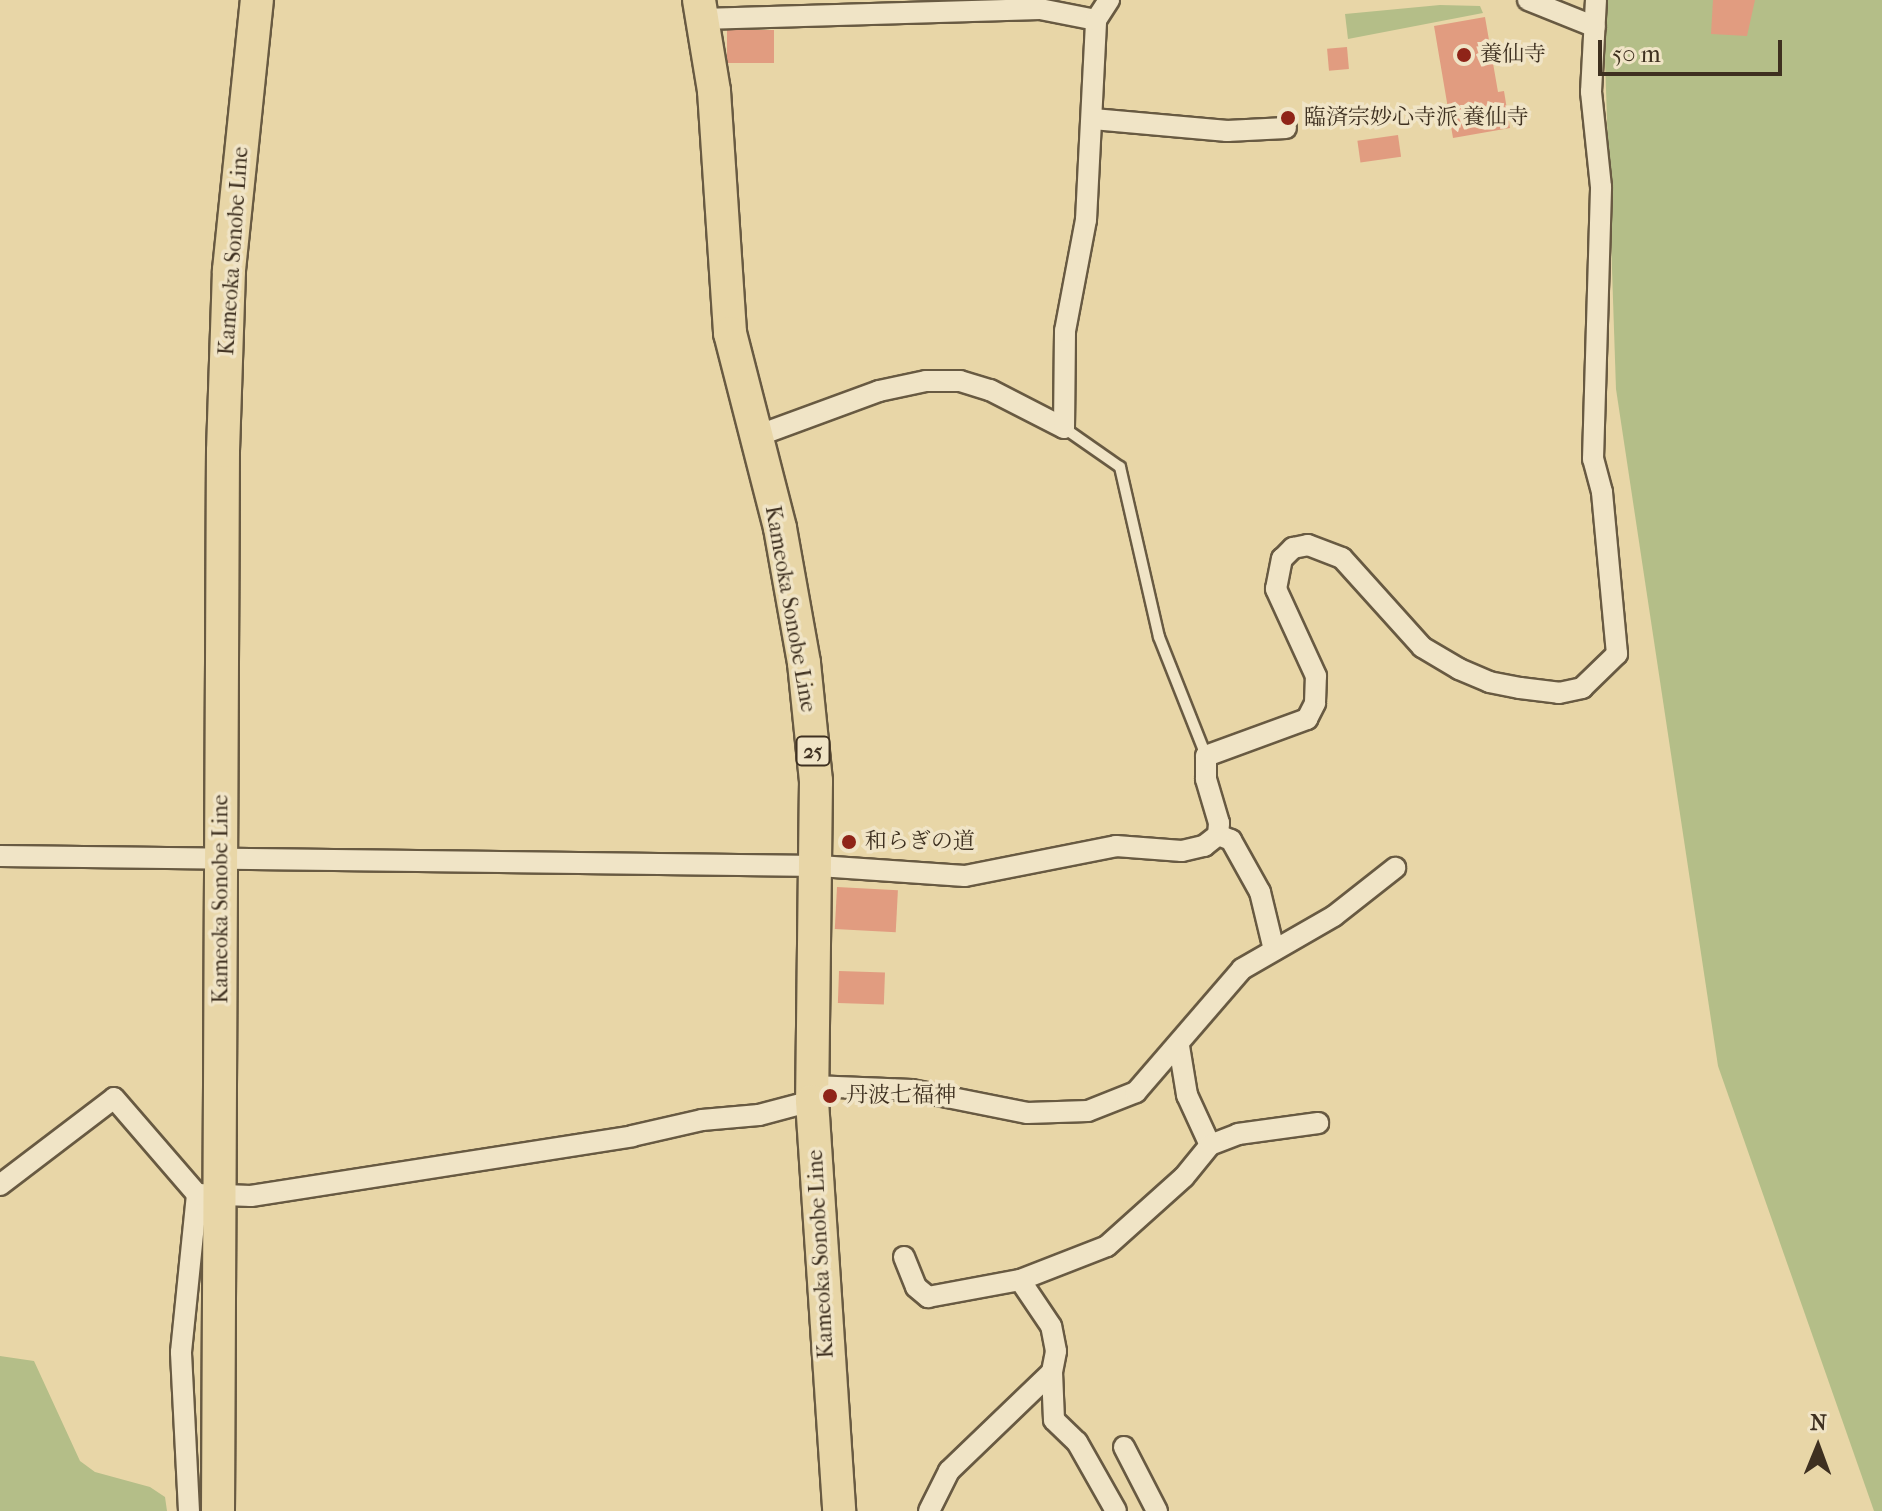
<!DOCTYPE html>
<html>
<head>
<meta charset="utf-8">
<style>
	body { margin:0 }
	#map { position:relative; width:1882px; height:1511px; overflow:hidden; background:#e8d6a7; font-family:"IM FELL French Canon","Noto Serif JP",serif }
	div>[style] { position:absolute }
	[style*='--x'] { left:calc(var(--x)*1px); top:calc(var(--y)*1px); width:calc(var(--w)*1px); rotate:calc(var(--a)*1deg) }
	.green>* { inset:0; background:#b4be88 }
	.building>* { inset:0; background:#e19c80; transform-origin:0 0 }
	.roads { filter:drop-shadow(2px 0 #685a42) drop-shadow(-2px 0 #685a42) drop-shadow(0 2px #685a42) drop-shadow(0 -2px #685a42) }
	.lane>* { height:10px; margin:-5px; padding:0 5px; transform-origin:5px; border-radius:5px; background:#f0e4c6 }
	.street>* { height:20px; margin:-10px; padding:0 10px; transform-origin:10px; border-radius:10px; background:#f0e4c6 }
	.primary>* { height:32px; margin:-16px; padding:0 16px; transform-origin:16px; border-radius:16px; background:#e8d6a7 }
	.dots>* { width:22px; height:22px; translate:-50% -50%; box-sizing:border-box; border:4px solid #f0e4c6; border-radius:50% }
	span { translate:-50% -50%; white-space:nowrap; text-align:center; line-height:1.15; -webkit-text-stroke:7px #f0e4c6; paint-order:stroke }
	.shield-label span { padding:2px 6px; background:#f0e4c6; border:2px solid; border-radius:6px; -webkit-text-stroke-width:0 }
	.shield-label { font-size:20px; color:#3e3020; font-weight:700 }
	.poi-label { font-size:22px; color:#3e3020 }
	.left { translate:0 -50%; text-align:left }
	.street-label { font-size:22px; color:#3e3020 }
	.north { position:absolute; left:1778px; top:1407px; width:80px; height:80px; -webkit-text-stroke:6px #f0e4c6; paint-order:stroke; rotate:1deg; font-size:22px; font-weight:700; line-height:32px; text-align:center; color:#3e3020 }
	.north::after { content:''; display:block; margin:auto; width:28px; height:36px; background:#3e3020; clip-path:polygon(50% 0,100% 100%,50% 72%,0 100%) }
	.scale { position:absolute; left:1598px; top:40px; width:184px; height:36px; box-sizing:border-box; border:4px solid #3e3020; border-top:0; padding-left:10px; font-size:24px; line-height:28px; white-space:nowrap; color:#3e3020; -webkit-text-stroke:6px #f0e4c6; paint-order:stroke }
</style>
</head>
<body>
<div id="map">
	<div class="green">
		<i style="clip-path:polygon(1603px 0,1882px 0,1882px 1511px,1874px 1511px,1718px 1066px,1616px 389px)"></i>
		<i style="clip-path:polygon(1440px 5px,1480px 6px,1483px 13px,1348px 39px,1345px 14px)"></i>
		<i style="clip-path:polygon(0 1356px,34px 1361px,80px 1461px,95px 1472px,150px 1487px,165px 1497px,167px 1511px,0 1511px)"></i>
	</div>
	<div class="building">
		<i style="clip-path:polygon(1713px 0,1755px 0,1747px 36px,1711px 34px)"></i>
		<i style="clip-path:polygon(1485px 17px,1498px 92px,1504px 91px,1510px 128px,1453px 138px,1434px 26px)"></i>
		<i style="left:774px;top:30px;width:33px;height:47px;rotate:90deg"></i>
		<i style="left:1347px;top:47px;width:22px;height:20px;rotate:85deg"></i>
		<i style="left:1398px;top:135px;width:22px;height:41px;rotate:82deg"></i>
		<i style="left:837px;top:887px;width:61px;height:42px;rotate:3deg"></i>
		<i style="left:839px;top:971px;width:46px;height:32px;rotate:2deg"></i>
	</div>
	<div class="roads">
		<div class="lane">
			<i style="--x:1064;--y:428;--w:68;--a:34.9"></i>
			<i style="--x:1120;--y:467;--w:174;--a:77.1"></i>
			<i style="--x:1159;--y:637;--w:128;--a:68.4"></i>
		</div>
		<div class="street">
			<i style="--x:1528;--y:0;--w:72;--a:21.9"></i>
			<i style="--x:702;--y:19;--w:338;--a:-1.7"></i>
			<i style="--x:1040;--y:9;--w:57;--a:11.1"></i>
			<i style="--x:1093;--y:119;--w:135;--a:5.1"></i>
			<i style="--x:1227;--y:131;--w:59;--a:-2.9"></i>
			<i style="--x:754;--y:437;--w:133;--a:-20.2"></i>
			<i style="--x:879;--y:391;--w:48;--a:-12"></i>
			<i style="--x:926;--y:381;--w:34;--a:0"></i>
			<i style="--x:960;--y:381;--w:31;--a:17"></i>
			<i style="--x:990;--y:390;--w:83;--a:27.2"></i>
			<i style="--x:1064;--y:428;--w:97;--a:-89.4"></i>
			<i style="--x:1065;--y:331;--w:113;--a:-79.3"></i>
			<i style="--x:1086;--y:220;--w:200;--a:-87.1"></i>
			<i style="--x:1096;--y:20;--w:24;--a:-57"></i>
			<i style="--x:1218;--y:835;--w:14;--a:21"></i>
			<i style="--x:1231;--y:840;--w:60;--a:60.9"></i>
			<i style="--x:1260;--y:892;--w:60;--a:76.4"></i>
			<i style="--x:0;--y:856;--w:819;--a:0.7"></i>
			<i style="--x:819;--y:866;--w:146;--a:3.9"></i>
			<i style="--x:965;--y:876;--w:154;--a:-11.2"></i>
			<i style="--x:1116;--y:846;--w:66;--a:4.3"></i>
			<i style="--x:1182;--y:851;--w:23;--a:-13"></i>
			<i style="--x:1204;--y:846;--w:18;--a:-38"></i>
			<i style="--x:1218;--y:835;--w:12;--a:-85"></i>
			<i style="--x:1219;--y:823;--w:46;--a:-106.5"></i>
			<i style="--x:1206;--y:779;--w:23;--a:-90"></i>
			<i style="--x:1206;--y:756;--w:108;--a:-20.1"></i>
			<i style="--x:1307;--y:719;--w:18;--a:-63"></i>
			<i style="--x:1315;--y:703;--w:27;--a:-88"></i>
			<i style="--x:1316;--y:676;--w:96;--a:-114.7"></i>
			<i style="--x:1276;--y:589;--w:31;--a:-79"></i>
			<i style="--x:1282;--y:559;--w:16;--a:-45"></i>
			<i style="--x:1293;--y:548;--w:15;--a:-11"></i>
			<i style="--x:1308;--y:545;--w:36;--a:21"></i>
			<i style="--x:1342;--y:558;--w:120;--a:48"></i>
			<i style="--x:1422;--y:647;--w:43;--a:30.7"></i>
			<i style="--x:1459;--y:669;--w:33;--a:23"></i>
			<i style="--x:1489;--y:682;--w:32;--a:11"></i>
			<i style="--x:1520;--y:688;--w:39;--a:7"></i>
			<i style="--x:1559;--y:693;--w:24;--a:-12"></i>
			<i style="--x:1582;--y:688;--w:49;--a:-44.2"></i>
			<i style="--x:1617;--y:654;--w:163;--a:-95.3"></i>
			<i style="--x:1602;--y:492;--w:34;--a:-105"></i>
			<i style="--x:1593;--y:459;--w:272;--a:-88.3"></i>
			<i style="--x:1601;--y:187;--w:96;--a:-96"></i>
			<i style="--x:1591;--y:92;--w:92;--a:-86.9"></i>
			<i style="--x:1179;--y:1046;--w:50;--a:80.7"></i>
			<i style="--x:1187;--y:1095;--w:55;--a:65.3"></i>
			<i style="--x:812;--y:1086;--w:100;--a:2.3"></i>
			<i style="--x:912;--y:1090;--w:117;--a:11.3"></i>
			<i style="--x:1027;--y:1113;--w:61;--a:-1.9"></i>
			<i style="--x:1088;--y:1111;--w:52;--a:-21.6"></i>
			<i style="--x:1136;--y:1092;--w:162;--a:-49.2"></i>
			<i style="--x:1242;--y:969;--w:106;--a:-29.9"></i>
			<i style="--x:1334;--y:916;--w:78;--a:-38.2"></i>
			<i style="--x:0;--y:1185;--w:143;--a:-37.3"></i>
			<i style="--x:114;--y:1098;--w:127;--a:49.2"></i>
			<i style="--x:904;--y:1257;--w:32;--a:68"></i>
			<i style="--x:916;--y:1287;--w:16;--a:40"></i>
			<i style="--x:928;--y:1297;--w:94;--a:-10.5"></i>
			<i style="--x:1020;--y:1280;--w:93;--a:-21.3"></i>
			<i style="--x:1107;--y:1246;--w:103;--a:-41.9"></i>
			<i style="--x:1184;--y:1177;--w:41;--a:-50.9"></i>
			<i style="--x:1210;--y:1145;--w:30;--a:-21"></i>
			<i style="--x:1238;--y:1134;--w:81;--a:-7.8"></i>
			<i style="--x:1052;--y:1372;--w:48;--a:87.6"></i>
			<i style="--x:1054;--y:1420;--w:32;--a:44"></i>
			<i style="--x:1077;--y:1442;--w:79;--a:60.5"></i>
			<i style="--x:1124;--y:1447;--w:72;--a:62.7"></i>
			<i style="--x:189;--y:1511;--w:159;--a:-92.9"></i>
			<i style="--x:181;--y:1352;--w:159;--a:-84.2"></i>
			<i style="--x:197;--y:1194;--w:54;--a:2.1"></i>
			<i style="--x:251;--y:1196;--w:386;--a:-8.9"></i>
			<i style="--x:632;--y:1136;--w:72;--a:-12.9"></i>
			<i style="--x:702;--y:1120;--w:57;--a:-5"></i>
			<i style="--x:759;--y:1115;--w:55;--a:-14.8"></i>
			<i style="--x:929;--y:1511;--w:45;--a:-63.4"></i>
			<i style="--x:949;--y:1471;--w:143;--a:-43.9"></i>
			<i style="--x:1052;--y:1372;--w:21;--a:-79"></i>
			<i style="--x:1056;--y:1351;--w:25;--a:-101"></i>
			<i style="--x:1051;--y:1326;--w:55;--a:-124"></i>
		</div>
		<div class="primary">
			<i style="--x:699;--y:0;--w:92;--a:80.6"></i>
			<i style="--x:714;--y:91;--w:243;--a:86.2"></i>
			<i style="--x:730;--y:333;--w:201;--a:75.6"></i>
			<i style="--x:780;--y:528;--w:137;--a:79.9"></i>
			<i style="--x:804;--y:663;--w:119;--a:84.2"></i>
			<i style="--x:816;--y:781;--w:320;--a:90.7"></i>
			<i style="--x:812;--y:1101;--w:411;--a:86.2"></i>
			<i style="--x:218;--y:1511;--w:1060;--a:-89.73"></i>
			<i style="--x:223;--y:451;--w:181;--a:-88.1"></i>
			<i style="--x:229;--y:270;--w:271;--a:-84.1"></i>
		</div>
	</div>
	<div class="dots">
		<i style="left:1464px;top:55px;background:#8f2418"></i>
		<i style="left:1288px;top:118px;background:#8f2418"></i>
		<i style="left:849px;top:842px;background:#8f2418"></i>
		<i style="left:830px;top:1096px;background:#8f2418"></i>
	</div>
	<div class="shield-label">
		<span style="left:813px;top:751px">25</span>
	</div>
	<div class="poi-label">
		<span class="left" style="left:1480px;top:55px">養仙寺</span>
		<span class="left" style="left:1304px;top:118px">臨済宗妙心寺派 養仙寺</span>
		<span class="left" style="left:865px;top:842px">和らぎの道</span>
		<span class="left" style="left:846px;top:1096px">丹波七福神</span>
	</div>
	<div class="street-label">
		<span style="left:234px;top:251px;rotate:-86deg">Kameoka Sonobe Line</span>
		<span style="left:790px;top:609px;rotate:80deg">Kameoka Sonobe Line</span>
		<span style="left:221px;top:899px;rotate:-90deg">Kameoka Sonobe Line</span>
		<span style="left:821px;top:1254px;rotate:-93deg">Kameoka Sonobe Line</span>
	</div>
	<div class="north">N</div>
	<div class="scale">50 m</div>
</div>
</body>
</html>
